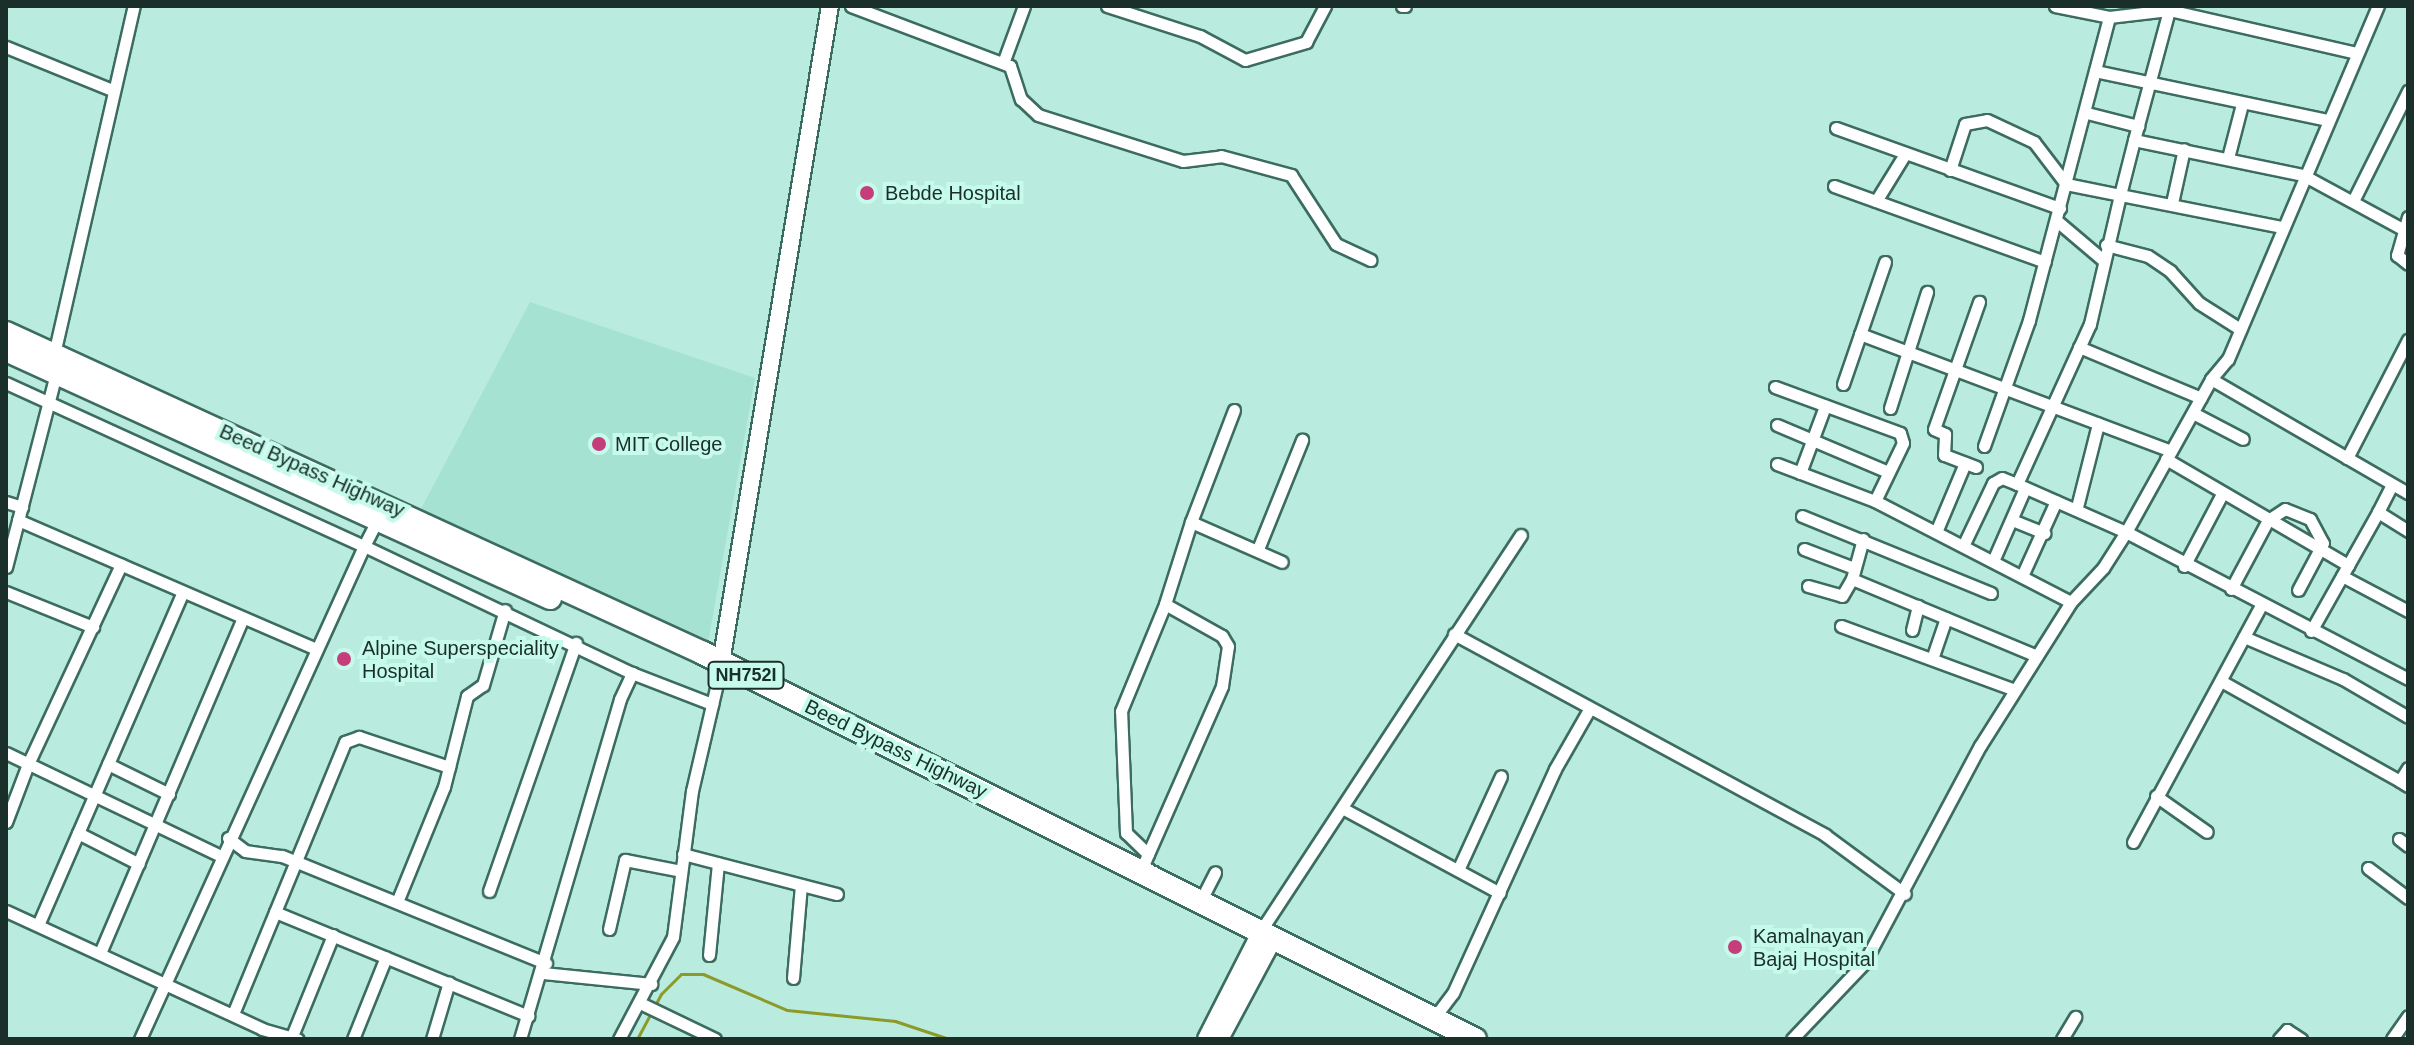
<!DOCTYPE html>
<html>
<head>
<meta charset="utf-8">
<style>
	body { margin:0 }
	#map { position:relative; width:2414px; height:1045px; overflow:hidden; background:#b9ecde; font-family:Helvetica,sans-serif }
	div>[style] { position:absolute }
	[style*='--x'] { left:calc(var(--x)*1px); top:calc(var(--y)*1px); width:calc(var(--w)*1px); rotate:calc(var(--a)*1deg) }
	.built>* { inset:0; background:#a5e2d2 }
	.stream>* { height:3px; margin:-1.5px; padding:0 1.5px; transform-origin:1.5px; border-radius:1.5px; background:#8c9a2a }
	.roads { filter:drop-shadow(2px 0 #3c6c60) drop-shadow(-2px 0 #3c6c60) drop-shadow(0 2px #3c6c60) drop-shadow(0 -2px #3c6c60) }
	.street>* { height:11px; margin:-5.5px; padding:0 5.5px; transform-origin:5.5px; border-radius:5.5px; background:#fff }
	.secondary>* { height:16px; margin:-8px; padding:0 8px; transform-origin:8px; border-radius:8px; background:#fff }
	.highway>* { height:22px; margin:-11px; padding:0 11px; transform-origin:11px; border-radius:11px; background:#fff }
	.dots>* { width:22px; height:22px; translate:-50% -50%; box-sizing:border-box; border:4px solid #c6faeb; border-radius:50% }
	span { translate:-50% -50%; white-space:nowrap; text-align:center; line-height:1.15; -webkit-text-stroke:8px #c6faeb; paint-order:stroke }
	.shield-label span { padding:2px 6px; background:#c6faeb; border:2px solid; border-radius:6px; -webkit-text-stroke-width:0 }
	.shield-label { font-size:18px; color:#1a2f29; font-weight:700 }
	.poi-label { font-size:20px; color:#1a2f29 }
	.left { translate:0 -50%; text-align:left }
	.street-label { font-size:20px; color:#1a2f29 }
	.frame { position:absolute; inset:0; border:8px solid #1a2f29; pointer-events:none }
</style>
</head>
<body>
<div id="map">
	<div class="built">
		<i style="clip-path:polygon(530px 302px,755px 378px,708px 643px,421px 509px)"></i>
	</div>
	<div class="stream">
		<i style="--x:637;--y:1039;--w:51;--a:-61.9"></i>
		<i style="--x:661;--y:994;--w:28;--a:-45"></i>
		<i style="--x:681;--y:974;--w:22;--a:0"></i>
		<i style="--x:703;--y:974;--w:91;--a:23.2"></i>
		<i style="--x:787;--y:1010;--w:109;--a:5.8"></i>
		<i style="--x:895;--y:1021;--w:57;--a:18.4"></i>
	</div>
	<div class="roads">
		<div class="street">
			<i style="--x:851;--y:6;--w:170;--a:20.7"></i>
			<i style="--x:1010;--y:66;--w:35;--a:72"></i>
			<i style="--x:1021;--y:99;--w:23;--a:43"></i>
			<i style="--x:1038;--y:115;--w:152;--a:17.6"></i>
			<i style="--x:1183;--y:161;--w:38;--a:-7"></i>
			<i style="--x:1221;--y:156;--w:73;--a:15.2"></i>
			<i style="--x:1291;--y:175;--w:82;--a:56.9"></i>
			<i style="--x:1336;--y:244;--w:38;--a:25"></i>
			<i style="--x:1107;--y:6;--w:98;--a:17.9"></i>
			<i style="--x:1200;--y:36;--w:51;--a:28.1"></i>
			<i style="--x:1245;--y:60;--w:64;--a:-16.4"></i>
			<i style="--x:1306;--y:42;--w:41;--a:-62.2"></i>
			<i style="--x:1402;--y:6;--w:3;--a:0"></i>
			<i style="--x:2055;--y:6;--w:55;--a:11.5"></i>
			<i style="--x:2109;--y:17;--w:60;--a:-6.7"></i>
			<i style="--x:2169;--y:10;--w:193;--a:12.9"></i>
			<i style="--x:6;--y:47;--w:114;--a:22.1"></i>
			<i style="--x:1003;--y:63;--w:61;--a:-69.8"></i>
			<i style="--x:2095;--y:71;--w:237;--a:11.9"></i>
			<i style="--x:2087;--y:113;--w:53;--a:14.3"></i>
			<i style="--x:1836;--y:128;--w:238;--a:19.7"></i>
			<i style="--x:2134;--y:140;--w:135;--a:-74.9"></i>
			<i style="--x:2228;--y:158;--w:56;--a:-75.5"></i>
			<i style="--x:1950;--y:170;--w:48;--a:-71.9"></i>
			<i style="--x:1965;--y:124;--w:22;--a:-10"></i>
			<i style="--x:1987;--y:120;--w:52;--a:25.1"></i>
			<i style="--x:2034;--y:142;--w:53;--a:52.7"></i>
			<i style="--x:2066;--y:184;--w:55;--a:11.5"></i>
			<i style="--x:2120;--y:195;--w:57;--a:-75.7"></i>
			<i style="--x:2134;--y:140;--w:173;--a:11.7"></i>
			<i style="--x:2303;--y:175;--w:119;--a:28.5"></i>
			<i style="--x:1834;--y:186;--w:224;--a:19.8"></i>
			<i style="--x:2354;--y:199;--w:121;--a:-63.4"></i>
			<i style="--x:1876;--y:201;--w:55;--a:-58.3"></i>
			<i style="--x:2172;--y:203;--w:55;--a:-77.5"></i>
			<i style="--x:2408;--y:217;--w:40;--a:106"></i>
			<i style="--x:2397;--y:255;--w:14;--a:39"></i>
			<i style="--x:2057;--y:221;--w:60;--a:40.3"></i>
			<i style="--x:2106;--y:245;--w:43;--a:14.7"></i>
			<i style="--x:2148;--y:256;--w:27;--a:34"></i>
			<i style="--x:2170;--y:271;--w:43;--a:47.8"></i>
			<i style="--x:2199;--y:303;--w:49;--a:32.4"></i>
			<i style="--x:1860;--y:334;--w:332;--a:20.6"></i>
			<i style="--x:2079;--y:347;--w:132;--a:22.7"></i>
			<i style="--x:54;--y:354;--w:357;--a:-77.1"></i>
			<i style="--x:2211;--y:379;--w:228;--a:30.1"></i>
			<i style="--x:6;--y:383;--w:393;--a:24.5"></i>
			<i style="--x:364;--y:546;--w:34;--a:-63"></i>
			<i style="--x:1843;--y:384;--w:129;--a:-71"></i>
			<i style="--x:1775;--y:387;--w:133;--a:20.2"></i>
			<i style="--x:1900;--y:433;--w:10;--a:73"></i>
			<i style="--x:1903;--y:443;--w:64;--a:115.8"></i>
			<i style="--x:1890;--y:408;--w:122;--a:-72.3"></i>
			<i style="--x:2193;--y:413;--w:56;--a:27.5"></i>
			<i style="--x:1777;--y:425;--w:121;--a:22.9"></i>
			<i style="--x:1984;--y:446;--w:134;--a:-70.3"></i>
			<i style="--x:2029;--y:320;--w:313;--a:-75.2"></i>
			<i style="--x:2347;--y:458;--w:133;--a:-62.7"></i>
			<i style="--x:2166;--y:459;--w:211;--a:30.2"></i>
			<i style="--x:1777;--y:464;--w:105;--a:20.7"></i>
			<i style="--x:1875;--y:501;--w:220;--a:27.3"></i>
			<i style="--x:1976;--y:467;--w:34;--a:-159"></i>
			<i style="--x:1944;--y:455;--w:21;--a:-87"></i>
			<i style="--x:1945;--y:434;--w:12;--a:-156"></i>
			<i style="--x:1934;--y:429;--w:135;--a:-70.5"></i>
			<i style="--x:1800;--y:473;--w:72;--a:-69.5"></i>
			<i style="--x:2017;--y:484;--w:119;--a:23.8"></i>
			<i style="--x:2126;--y:532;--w:318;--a:27.5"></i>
			<i style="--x:6;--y:502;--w:17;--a:17"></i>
			<i style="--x:2077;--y:507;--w:86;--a:-75.8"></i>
			<i style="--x:2378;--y:512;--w:30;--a:-63"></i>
			<i style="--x:1802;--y:516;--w:204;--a:22.2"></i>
			<i style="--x:18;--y:520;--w:325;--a:23.4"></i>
			<i style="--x:2012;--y:520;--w:35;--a:22"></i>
			<i style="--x:1191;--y:522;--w:120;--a:-69"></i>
			<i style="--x:1936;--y:532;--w:75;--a:-67.2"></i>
			<i style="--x:1863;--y:539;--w:41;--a:105.4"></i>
			<i style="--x:1852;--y:579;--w:200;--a:22.6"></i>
			<i style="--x:1963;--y:546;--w:70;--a:-64.5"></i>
			<i style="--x:1993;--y:483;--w:10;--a:-29"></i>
			<i style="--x:2002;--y:478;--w:16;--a:22"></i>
			<i style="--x:2017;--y:484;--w:176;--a:-65.5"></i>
			<i style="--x:2090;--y:324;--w:132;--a:-76.9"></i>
			<i style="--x:2120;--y:195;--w:165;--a:11.2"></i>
			<i style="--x:1258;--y:549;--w:118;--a:-68"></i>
			<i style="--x:1804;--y:549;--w:53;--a:20.8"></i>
			<i style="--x:1993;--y:561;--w:80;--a:-66.3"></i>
			<i style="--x:2184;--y:566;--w:81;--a:-62.2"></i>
			<i style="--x:6;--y:567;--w:200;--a:-75.5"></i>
			<i style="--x:2022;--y:576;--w:82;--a:-65.6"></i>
			<i style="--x:2342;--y:576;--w:75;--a:27.9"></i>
			<i style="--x:1808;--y:586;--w:35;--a:16"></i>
			<i style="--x:1842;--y:596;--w:20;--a:-60"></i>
			<i style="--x:2231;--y:589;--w:78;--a:-61.8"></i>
			<i style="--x:2268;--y:520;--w:20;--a:-33"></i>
			<i style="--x:2285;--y:509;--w:27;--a:22"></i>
			<i style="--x:2310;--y:519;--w:27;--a:62"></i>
			<i style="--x:2323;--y:543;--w:53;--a:118"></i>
			<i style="--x:6;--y:592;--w:94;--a:21.9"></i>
			<i style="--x:1841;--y:626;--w:185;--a:20.2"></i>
			<i style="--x:1912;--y:630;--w:25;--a:-76"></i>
			<i style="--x:2311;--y:631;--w:137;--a:-60.6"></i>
			<i style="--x:2378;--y:512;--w:36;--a:32"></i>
			<i style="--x:1454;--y:634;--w:422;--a:28.4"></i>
			<i style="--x:1825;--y:835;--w:99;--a:36.4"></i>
			<i style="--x:2244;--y:637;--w:108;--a:23"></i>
			<i style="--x:2343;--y:679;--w:75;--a:30.3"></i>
			<i style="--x:1932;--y:659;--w:43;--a:-71.1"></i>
			<i style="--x:2221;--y:681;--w:205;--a:29.2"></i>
			<i style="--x:6;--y:753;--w:238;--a:25.6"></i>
			<i style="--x:108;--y:764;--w:68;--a:26.2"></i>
			<i style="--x:2408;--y:768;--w:15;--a:122"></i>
			<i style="--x:2400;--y:781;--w:9;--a:32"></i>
			<i style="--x:2156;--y:796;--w:62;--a:35.2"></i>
			<i style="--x:1342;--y:808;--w:179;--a:28.3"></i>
			<i style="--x:6;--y:822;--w:62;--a:-69.2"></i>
			<i style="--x:28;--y:764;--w:220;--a:-65"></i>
			<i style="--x:78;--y:833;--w:68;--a:26.9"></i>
			<i style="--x:228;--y:838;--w:21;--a:37"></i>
			<i style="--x:245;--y:851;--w:37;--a:8"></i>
			<i style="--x:282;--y:856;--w:285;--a:22.1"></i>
			<i style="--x:2399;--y:839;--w:11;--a:38"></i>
			<i style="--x:2133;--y:842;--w:269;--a:-61.6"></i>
			<i style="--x:683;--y:854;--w:159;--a:14.6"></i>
			<i style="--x:1148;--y:854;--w:30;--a:-136"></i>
			<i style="--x:1126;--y:833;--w:122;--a:-92.3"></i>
			<i style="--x:1121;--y:711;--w:116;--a:-67.6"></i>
			<i style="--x:2368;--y:868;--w:50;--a:36.9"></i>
			<i style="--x:1141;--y:870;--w:201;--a:-66.2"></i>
			<i style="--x:1222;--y:686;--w:40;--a:-81.5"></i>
			<i style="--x:1228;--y:646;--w:12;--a:-121"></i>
			<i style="--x:1222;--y:636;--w:65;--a:-150.7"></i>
			<i style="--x:1165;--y:604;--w:86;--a:-72.4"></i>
			<i style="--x:1191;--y:522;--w:99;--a:23.7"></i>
			<i style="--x:1458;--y:870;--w:103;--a:-65.4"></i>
			<i style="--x:489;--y:891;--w:263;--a:-70.7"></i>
			<i style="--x:1201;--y:900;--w:31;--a:-63"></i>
			<i style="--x:397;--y:902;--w:124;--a:-67.8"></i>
			<i style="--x:444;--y:787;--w:94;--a:-75.8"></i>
			<i style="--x:467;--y:696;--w:19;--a:-35"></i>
			<i style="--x:483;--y:685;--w:78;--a:-73.7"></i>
			<i style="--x:6;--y:911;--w:282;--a:24.7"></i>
			<i style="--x:262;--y:1029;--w:37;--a:16"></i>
			<i style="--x:275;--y:912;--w:184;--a:-67.6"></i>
			<i style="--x:345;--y:742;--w:15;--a:-20"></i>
			<i style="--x:359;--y:737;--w:95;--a:18.4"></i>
			<i style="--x:38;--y:925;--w:363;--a:-66.5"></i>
			<i style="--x:609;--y:929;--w:71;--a:-76.9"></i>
			<i style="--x:625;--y:860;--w:57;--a:11.1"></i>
			<i style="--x:1260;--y:932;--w:475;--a:-56.7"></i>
			<i style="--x:100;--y:953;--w:364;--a:-66.9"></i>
			<i style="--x:709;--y:955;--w:92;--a:-84.4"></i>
			<i style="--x:543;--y:973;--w:109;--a:5.8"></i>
			<i style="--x:793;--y:978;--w:93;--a:-85.1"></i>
			<i style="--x:640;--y:1003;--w:83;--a:25.6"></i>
			<i style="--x:233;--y:1014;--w:110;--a:-67.6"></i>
			<i style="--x:275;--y:912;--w:274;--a:22.3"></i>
			<i style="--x:1434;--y:1018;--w:31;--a:-53"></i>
			<i style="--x:1453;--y:993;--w:246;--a:-65.5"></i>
			<i style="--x:1555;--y:769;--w:70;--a:-60.2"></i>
			<i style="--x:292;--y:1036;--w:109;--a:-67.9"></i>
			<i style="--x:140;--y:1039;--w:542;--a:-65.56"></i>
			<i style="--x:364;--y:546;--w:297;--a:25.4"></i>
			<i style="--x:632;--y:673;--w:86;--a:21.2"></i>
			<i style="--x:353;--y:1039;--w:88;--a:-68.1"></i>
			<i style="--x:432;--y:1039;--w:59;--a:-73.4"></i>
			<i style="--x:520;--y:1039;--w:354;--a:-73.6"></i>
			<i style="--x:620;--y:699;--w:29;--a:-65"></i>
			<i style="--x:619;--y:1039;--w:115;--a:-62.1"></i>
			<i style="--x:673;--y:937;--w:147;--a:-82.6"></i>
			<i style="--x:692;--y:791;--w:119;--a:-76.9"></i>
			<i style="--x:1792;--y:1039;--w:105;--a:-46.5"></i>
			<i style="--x:1864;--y:963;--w:246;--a:-61.9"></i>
			<i style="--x:1980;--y:746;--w:170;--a:-57.7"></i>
			<i style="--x:2071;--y:602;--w:47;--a:-46.7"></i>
			<i style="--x:2103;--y:568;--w:43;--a:-57.4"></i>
			<i style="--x:2126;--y:532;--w:175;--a:-60.9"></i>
			<i style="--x:2211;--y:379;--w:26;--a:-50"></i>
			<i style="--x:2228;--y:359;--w:384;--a:-67"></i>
			<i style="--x:2062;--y:1039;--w:26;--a:-59"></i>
			<i style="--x:2279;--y:1039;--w:12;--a:-48"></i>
			<i style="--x:2287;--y:1030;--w:17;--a:33"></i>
			<i style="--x:2392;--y:1039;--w:28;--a:-55"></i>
		</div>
		<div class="secondary">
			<i style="--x:719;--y:675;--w:678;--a:-80.58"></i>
			<i style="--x:1206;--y:1039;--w:119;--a:-63"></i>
			<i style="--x:1220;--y:1039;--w:112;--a:-61.8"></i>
		</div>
		<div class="highway">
			<i style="--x:6;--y:333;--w:767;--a:24.66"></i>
			<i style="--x:703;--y:653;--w:863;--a:26.57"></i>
			<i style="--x:6;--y:350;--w:598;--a:24.51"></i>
		</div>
	</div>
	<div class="dots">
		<i style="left:867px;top:193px;background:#c53d7b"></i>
		<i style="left:599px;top:444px;background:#c53d7b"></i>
		<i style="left:344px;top:659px;background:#c53d7b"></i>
		<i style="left:1735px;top:947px;background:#c53d7b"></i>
	</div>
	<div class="shield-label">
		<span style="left:746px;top:675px">NH752I</span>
	</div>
	<div class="poi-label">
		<span class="left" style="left:885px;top:193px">Bebde Hospital</span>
		<span class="left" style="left:615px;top:444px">MIT College</span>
		<span class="left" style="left:362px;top:660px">Alpine Superspeciality<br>Hospital</span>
		<span class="left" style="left:1753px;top:948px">Kamalnayan<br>Bajaj Hospital</span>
	</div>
	<div class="street-label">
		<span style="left:312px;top:471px;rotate:24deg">Beed Bypass Highway</span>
		<span style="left:896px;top:749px;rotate:26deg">Beed Bypass Highway</span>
	</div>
	<div class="frame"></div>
</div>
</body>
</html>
